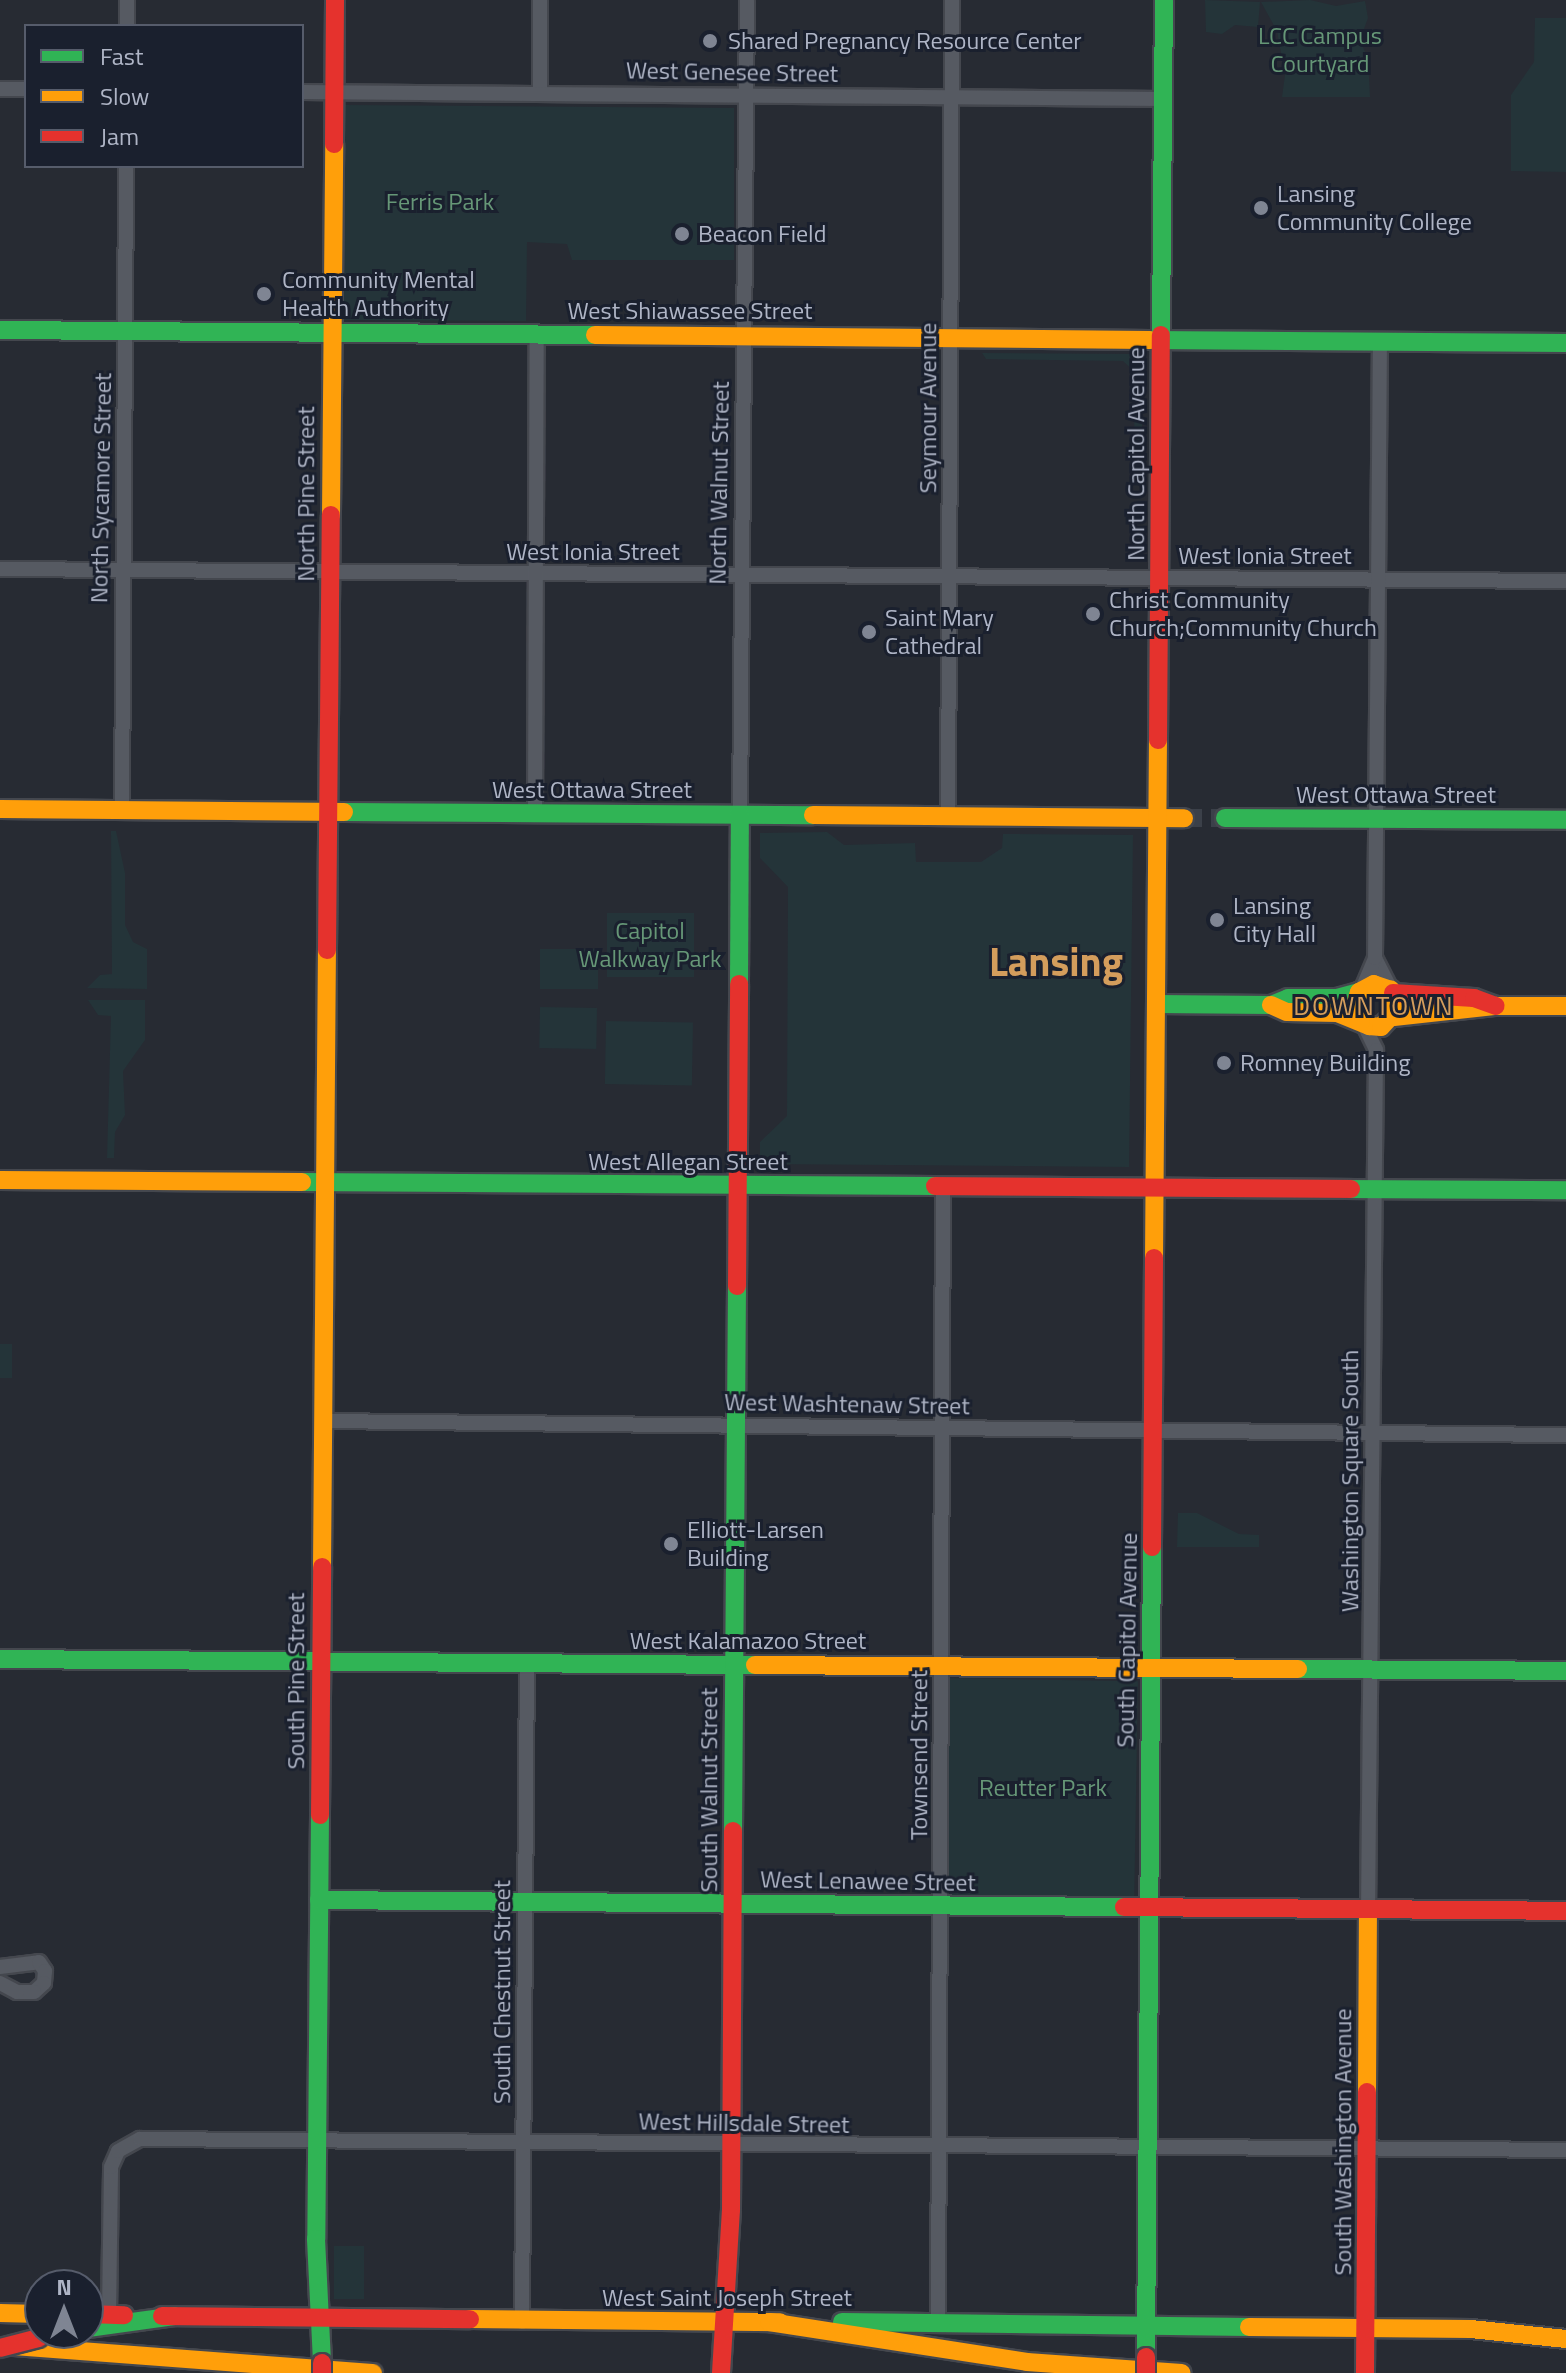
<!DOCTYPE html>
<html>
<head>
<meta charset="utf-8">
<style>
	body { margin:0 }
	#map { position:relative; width:1566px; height:2373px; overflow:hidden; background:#272b33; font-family:"Titillium Web",sans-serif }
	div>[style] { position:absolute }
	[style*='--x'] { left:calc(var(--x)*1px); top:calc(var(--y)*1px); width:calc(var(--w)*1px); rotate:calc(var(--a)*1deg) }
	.green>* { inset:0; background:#243439; transform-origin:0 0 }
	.secondary-tunnel>* { height:18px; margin-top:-9px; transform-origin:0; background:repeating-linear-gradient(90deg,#3b4049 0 18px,transparent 0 27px) }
	.roads { filter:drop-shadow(2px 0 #44474e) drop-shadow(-2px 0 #44474e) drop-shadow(0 2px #44474e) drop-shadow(0 -2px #44474e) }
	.street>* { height:14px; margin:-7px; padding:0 7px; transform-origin:7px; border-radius:7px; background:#565a62 }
	.fast>* { height:18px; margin:-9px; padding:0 9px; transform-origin:9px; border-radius:9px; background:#30b455 }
	.slow>* { height:18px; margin:-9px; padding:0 9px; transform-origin:9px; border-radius:9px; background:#ff9f0a }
	.jam>* { height:18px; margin:-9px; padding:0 9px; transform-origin:9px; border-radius:9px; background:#e5322d }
	.bridges { filter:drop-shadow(2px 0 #44474e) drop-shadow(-2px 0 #44474e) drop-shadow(0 2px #44474e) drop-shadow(0 -2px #44474e) }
	.jam-bridge>* { height:18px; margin:-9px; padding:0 9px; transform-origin:9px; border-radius:9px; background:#e5322d }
	.dots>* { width:22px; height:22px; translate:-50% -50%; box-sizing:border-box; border:4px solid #1a202e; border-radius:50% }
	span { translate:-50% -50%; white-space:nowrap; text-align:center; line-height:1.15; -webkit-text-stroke:6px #1a202e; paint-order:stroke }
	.park-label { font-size:24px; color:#669777 }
	.poi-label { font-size:24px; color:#afb5c6 }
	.left { translate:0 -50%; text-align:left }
	.street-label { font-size:24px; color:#afb5c6 }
	.neighbourhood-label { font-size:26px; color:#d49d5c; letter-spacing:2px }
	.town-label { font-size:40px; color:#d49d5c; font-weight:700 }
	.legend { position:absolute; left:24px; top:24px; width:280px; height:144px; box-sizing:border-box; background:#1a202e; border:2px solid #565c6b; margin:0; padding:10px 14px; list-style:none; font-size:24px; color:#afb5c6 }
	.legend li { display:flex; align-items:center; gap:16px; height:40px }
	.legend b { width:40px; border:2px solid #565c6b }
	.north { position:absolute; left:24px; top:2269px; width:80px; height:80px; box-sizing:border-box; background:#1a202e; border:2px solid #565c6b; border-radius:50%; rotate:0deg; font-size:22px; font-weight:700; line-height:32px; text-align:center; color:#afb5c6 }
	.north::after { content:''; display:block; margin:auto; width:28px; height:36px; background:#7f8593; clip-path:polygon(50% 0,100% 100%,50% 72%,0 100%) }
</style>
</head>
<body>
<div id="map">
	<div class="green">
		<i style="clip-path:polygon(1205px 0,1260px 2px,1258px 27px,1235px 25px,1222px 34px,1206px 32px)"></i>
		<i style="clip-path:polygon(1310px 0,1336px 6px,1365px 1px,1368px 18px,1360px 40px,1368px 59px,1370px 97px,1282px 97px,1285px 75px,1277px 31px,1261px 2px)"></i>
		<i style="clip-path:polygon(1535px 18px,1566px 18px,1566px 172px,1511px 171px,1511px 95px,1534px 62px)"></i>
		<i style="clip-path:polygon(345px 105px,734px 108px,734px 260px,572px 260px,567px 244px,527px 242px,526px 321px,343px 320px)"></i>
		<i style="clip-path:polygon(982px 353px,1136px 354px,1142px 366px,1142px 444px,1134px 441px,1135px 372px,1123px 361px,986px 359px)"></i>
		<i style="clip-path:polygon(111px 831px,116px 831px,125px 873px,125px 925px,133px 942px,147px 949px,147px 989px,87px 988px,100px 975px,112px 974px)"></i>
		<i style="clip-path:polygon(827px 832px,844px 845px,915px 843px,916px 862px,981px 862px,1002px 848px,1003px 834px,1133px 835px,1129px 1167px,760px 1164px,760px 1142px,787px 1116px,788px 887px,760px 858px,760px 833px)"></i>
		<i style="left:607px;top:913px;width:87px;height:64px"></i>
		<i style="left:540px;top:949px;width:58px;height:40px"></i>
		<i style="clip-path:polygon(88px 1000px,145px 1000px,145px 1040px,123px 1071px,125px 1115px,115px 1132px,114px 1158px,107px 1158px,111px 1016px,98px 1015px)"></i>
		<i style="left:540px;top:1007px;width:57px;height:41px;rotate:1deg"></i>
		<i style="left:606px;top:1021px;width:87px;height:63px;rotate:1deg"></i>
		<i style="left:0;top:1344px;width:12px;height:34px"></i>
		<i style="clip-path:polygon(1178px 1513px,1197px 1513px,1239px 1534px,1259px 1535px,1259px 1547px,1177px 1547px)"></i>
		<i style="left:949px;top:1678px;width:189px;height:218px;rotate:1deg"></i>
		<i style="left:334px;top:2246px;width:30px;height:53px"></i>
	</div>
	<div class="secondary-tunnel">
		<i style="--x:1184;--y:818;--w:41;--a:0"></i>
	</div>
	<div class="roads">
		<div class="street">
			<i style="--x:540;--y:0;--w:92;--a:90"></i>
			<i style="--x:127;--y:26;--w:26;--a:-90"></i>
			<i style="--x:0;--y:89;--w:26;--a:0"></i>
			<i style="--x:302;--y:92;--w:860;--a:0.47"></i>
			<i style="--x:0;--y:569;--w:1566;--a:0.44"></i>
			<i style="--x:122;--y:810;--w:644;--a:-89.64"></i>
			<i style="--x:535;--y:813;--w:478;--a:-89.8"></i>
			<i style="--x:740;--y:815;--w:815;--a:-89.51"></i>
			<i style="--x:948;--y:816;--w:816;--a:-89.72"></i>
			<i style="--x:1375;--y:958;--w:36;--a:63"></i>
			<i style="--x:1362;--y:989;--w:34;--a:-67"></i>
			<i style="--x:1375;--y:958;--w:617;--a:-89.54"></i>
			<i style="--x:1363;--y:1023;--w:30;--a:64"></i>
			<i style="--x:1376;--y:1050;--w:861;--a:90.53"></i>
			<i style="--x:323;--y:1421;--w:1243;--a:0.65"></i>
			<i style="--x:0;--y:1967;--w:39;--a:-7"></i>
			<i style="--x:39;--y:1962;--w:11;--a:56"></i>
			<i style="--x:45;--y:1971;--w:12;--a:95"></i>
			<i style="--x:44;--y:1983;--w:13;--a:138"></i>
			<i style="--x:34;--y:1992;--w:17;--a:180"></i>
			<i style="--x:17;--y:1992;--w:19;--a:-152"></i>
			<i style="--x:109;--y:2314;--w:147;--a:-89.2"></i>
			<i style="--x:111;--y:2167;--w:17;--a:-66"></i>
			<i style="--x:118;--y:2151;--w:25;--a:-29"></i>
			<i style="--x:140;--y:2139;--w:1426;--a:0.44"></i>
			<i style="--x:522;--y:2322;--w:659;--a:-89.57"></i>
			<i style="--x:938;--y:2322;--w:1134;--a:-89.75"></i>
		</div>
		<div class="fast">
			<i style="--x:0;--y:330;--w:595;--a:0.48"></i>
			<i style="--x:1161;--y:335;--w:335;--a:-89.5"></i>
			<i style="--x:1150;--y:340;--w:416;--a:0.4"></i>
			<i style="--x:344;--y:812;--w:469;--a:0.4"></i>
			<i style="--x:1225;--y:818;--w:341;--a:0.3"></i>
			<i style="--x:739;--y:984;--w:169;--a:-89.7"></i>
			<i style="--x:1156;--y:1004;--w:115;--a:0.5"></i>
			<i style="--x:1271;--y:1005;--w:18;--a:-22"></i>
			<i style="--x:1288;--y:998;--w:49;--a:0"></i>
			<i style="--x:1337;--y:998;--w:23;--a:-15"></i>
			<i style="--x:302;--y:1182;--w:633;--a:0.36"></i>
			<i style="--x:1351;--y:1189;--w:215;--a:0.3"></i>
			<i style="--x:0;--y:1659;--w:755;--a:0.46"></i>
			<i style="--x:1298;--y:1669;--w:268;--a:0.4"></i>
			<i style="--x:320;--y:1815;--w:424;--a:90.5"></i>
			<i style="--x:316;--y:2239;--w:124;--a:87.2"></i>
			<i style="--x:733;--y:1831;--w:545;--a:-89.58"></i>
			<i style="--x:319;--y:1900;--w:805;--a:0.5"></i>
			<i style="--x:842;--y:2322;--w:407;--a:0.7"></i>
			<i style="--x:88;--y:2328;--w:87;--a:-7.9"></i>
			<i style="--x:1146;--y:2357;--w:810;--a:-89.58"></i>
		</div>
		<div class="slow">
			<i style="--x:595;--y:335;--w:555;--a:0.52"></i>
			<i style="--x:331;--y:515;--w:371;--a:-89.5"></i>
			<i style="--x:0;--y:809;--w:344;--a:0.5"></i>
			<i style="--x:813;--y:815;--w:371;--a:0.5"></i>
			<i style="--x:1271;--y:1005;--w:17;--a:24"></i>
			<i style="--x:1287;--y:1012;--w:50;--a:1.1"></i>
			<i style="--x:1337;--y:1013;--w:35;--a:22"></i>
			<i style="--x:1369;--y:1026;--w:12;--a:5"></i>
			<i style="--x:1381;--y:1027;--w:22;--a:-47"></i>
			<i style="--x:1396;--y:1011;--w:22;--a:-103"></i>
			<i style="--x:1391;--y:990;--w:18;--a:-161"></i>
			<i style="--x:1374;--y:984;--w:17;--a:152"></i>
			<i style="--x:1359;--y:992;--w:17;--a:107"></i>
			<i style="--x:1354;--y:1008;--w:15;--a:62"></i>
			<i style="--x:1394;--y:1017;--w:103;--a:-6.2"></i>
			<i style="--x:1496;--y:1006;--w:70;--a:0"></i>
			<i style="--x:0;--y:1180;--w:302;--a:0.4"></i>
			<i style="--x:1154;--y:1258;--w:518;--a:-89.56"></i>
			<i style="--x:322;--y:1567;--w:617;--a:-89.54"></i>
			<i style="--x:755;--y:1665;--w:543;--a:0.42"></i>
			<i style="--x:1367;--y:2092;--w:181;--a:-89.7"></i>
			<i style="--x:0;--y:2313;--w:40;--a:1.4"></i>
			<i style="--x:470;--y:2319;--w:310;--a:0.6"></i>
			<i style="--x:769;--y:2322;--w:261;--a:8.8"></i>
			<i style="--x:1027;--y:2362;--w:155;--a:4.1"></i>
			<i style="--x:1249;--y:2327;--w:222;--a:0.5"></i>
			<i style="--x:1471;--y:2329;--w:96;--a:6"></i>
			<i style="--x:13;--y:2346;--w:361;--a:4.3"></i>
		</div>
		<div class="jam">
			<i style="--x:334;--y:144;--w:144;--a:-89.6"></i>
			<i style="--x:1158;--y:740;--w:405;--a:-89.6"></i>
			<i style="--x:327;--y:950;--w:435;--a:-89.5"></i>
			<i style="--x:1393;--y:993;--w:81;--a:3.5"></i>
			<i style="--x:1474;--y:998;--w:23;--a:20"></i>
			<i style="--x:935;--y:1186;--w:416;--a:0.4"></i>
			<i style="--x:737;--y:1286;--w:302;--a:-89.6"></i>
			<i style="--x:1152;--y:1547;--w:289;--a:-89.6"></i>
			<i style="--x:320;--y:1815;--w:248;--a:-89.5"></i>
			<i style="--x:1124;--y:1907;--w:442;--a:0.5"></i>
			<i style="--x:88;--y:2314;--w:36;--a:2"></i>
			<i style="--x:162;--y:2316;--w:308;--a:0.6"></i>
			<i style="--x:721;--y:2373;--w:163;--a:-86.5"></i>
			<i style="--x:731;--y:2210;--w:379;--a:-89.7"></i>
			<i style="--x:1365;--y:2373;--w:281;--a:-89.6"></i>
		</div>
	</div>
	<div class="bridges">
		<div class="jam-bridge">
			<i style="--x:0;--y:2348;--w:40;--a:-14.4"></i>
			<i style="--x:1146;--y:2357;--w:16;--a:90"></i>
			<i style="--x:322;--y:2363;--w:10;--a:90"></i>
		</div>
	</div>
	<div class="dots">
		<i style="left:710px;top:41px;background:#7f8593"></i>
		<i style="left:1261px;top:208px;background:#7f8593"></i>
		<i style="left:682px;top:234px;background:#7f8593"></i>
		<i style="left:264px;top:294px;background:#7f8593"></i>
		<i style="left:1093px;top:614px;background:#7f8593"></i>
		<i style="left:869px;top:632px;background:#7f8593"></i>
		<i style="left:1217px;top:920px;background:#7f8593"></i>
		<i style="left:1224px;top:1063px;background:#7f8593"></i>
		<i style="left:671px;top:1544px;background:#7f8593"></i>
	</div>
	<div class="park-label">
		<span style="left:1320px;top:50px">LCC Campus<br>Courtyard</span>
		<span style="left:440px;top:202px">Ferris Park</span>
		<span style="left:650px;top:945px">Capitol<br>Walkway Park</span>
		<span style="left:1043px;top:1788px">Reutter Park</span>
	</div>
	<div class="poi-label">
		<span class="left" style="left:728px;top:41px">Shared Pregnancy Resource Center</span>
		<span class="left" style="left:1277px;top:208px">Lansing<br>Community College</span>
		<span class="left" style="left:698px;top:234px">Beacon Field</span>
		<span class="left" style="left:282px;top:294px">Community Mental<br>Health Authority</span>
		<span class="left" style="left:1109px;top:614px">Christ Community<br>Church;Community Church</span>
		<span class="left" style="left:885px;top:632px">Saint Mary<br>Cathedral</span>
		<span class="left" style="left:1233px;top:920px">Lansing<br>City Hall</span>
		<span class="left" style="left:1240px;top:1063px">Romney Building</span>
		<span class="left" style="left:687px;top:1544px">Elliott-Larsen<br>Building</span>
	</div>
	<div class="street-label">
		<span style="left:732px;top:72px;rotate:1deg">West Genesee Street</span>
		<span style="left:690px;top:311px">West Shiawassee Street</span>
		<span style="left:928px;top:408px;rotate:-90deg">Seymour Avenue</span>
		<span style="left:1136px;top:454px;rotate:-90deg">North Capitol Avenue</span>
		<span style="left:719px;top:483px;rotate:-89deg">North Walnut Street</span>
		<span style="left:101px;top:488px;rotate:-89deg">North Sycamore Street</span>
		<span style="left:306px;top:494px;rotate:-90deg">North Pine Street</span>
		<span style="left:593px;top:552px">West Ionia Street</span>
		<span style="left:1265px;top:556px">West Ionia Street</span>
		<span style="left:592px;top:790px">West Ottawa Street</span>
		<span style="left:1396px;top:795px">West Ottawa Street</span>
		<span style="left:688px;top:1162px">West Allegan Street</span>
		<span style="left:847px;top:1404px;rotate:1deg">West Washtenaw Street</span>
		<span style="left:1350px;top:1481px;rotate:-90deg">Washington Square South</span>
		<span style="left:1127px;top:1640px;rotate:-89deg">South Capitol Avenue</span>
		<span style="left:748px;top:1641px">West Kalamazoo Street</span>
		<span style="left:296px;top:1681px;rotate:-90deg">South Pine Street</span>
		<span style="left:919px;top:1755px;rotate:-90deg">Townsend Street</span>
		<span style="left:709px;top:1790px;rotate:-90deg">South Walnut Street</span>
		<span style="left:868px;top:1881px;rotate:1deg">West Lenawee Street</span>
		<span style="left:502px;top:1992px;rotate:-90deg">South Chestnut Street</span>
		<span style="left:744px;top:2123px;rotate:1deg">West Hillsdale Street</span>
		<span style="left:1343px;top:2142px;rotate:-90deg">South Washington Avenue</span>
		<span style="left:727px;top:2298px">West Saint Joseph Street</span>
	</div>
	<div class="neighbourhood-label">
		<span style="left:1374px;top:1006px">DOWNTOWN</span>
	</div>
	<div class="town-label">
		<span style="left:1056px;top:962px">Lansing</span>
	</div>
	<ul class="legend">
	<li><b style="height:10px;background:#30b455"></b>Fast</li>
	<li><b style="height:10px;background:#ff9f0a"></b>Slow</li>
	<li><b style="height:10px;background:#e5322d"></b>Jam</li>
	</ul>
	<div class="north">N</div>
</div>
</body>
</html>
